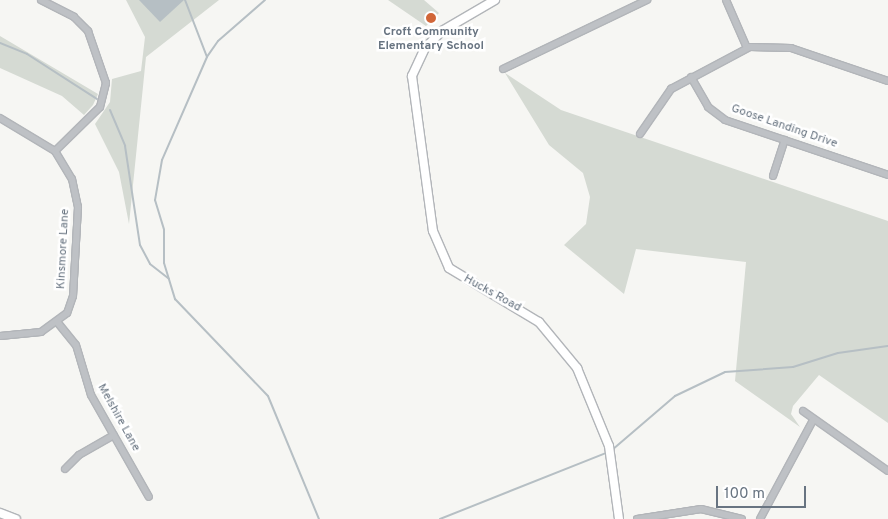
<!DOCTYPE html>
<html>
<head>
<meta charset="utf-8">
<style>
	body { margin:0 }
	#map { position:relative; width:888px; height:519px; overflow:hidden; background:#f6f6f3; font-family:Overpass,sans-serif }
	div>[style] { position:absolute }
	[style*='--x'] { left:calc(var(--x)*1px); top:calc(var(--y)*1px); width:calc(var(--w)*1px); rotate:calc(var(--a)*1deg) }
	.green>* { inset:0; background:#d5dad3 }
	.water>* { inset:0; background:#b6bfc4 }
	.stream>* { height:2px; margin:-1px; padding:0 1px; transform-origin:1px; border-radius:1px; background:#b6bfc4 }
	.roads { filter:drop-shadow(1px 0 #b2b5b9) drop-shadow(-1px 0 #b2b5b9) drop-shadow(0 1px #b2b5b9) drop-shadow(0 -1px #b2b5b9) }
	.minor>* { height:6px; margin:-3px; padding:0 3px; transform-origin:3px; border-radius:3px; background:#bec1c5 }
	.major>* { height:8px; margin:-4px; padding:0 4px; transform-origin:4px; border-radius:4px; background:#fff }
	.dots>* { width:14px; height:14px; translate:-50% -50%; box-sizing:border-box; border:2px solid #fff; border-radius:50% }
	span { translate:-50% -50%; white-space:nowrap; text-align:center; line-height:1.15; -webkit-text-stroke:5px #fff; paint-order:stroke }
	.poi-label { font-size:12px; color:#687481; font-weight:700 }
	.street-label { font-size:12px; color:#687481 }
	.scale { position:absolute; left:716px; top:486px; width:90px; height:22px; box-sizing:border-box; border:2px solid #687481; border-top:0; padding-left:6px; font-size:15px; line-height:18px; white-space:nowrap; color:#687481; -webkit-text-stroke:4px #fff; paint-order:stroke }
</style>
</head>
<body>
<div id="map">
	<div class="green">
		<i style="clip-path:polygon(126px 0,219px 0,146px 57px,129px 224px,119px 172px,95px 124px,110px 102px,112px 79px,141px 71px,145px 37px)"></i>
		<i style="clip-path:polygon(388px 0,424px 0,439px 13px,426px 26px)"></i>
		<i style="clip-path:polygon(0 36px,98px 94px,93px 105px,84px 115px,62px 96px,0 68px)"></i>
		<i style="clip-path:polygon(505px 73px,561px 110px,888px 221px,888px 423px,819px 375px,793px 406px,791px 414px,800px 427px,735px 381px,746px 262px,636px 249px,624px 294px,564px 245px,586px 224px,590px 197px,583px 173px,549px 145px)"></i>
	</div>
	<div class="water">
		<i style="clip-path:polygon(139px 0,184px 0,160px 22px)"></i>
	</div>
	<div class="stream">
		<i style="--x:185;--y:0;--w:61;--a:68.9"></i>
		<i style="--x:265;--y:0;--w:62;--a:138.9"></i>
		<i style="--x:218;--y:41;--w:19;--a:125"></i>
		<i style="--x:207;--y:57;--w:112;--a:113.6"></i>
		<i style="--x:162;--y:160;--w:41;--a:99.9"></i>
		<i style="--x:155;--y:200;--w:31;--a:73"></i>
		<i style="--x:164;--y:230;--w:33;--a:90"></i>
		<i style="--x:164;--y:263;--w:38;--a:73"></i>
		<i style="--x:175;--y:299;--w:134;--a:46.2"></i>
		<i style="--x:268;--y:396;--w:133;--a:67.5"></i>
		<i style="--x:0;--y:43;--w:29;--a:22"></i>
		<i style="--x:27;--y:54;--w:83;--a:32.7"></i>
		<i style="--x:110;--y:110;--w:39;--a:67"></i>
		<i style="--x:125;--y:146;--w:100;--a:81.4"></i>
		<i style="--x:140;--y:245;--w:21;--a:62"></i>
		<i style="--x:150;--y:264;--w:24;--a:38"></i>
		<i style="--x:612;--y:450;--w:83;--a:-40.6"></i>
		<i style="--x:675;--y:396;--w:55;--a:-25.6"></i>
		<i style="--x:725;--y:372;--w:68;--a:-4.2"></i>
		<i style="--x:793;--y:367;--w:47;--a:-17.3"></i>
		<i style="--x:838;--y:353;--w:50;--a:-8"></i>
		<i style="--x:440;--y:519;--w:181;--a:-21.7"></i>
	</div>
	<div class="roads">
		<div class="minor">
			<i style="--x:41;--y:0;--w:37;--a:27"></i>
			<i style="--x:74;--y:17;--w:20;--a:45"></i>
			<i style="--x:88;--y:31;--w:55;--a:70.9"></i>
			<i style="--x:106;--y:83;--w:25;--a:104"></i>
			<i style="--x:100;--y:107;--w:63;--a:135.6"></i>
			<i style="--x:726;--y:0;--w:52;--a:66.4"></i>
			<i style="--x:503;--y:69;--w:160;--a:-25.6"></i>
			<i style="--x:691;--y:77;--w:34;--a:60"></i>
			<i style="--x:708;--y:107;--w:21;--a:37"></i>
			<i style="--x:725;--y:120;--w:172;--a:18.6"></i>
			<i style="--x:0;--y:118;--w:64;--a:31"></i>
			<i style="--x:55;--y:151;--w:33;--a:59"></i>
			<i style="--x:72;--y:179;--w:29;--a:78"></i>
			<i style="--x:78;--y:207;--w:89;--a:93.2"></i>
			<i style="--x:73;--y:296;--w:18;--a:109"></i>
			<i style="--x:67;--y:313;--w:32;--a:144"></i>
			<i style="--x:41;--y:332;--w:41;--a:174.4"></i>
			<i style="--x:640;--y:134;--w:55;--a:-55.4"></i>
			<i style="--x:671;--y:89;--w:89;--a:-28"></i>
			<i style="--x:750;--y:47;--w:41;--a:1.4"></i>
			<i style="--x:791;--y:48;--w:102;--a:18.8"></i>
			<i style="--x:773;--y:176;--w:38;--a:-72"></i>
			<i style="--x:58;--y:323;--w:28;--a:51"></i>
			<i style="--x:76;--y:345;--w:52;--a:73.3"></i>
			<i style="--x:91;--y:395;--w:117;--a:60.4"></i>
			<i style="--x:803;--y:411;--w:104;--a:35.2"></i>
			<i style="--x:65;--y:469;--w:20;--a:-45"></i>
			<i style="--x:79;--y:455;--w:40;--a:-29.7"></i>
			<i style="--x:637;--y:519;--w:65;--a:-8.9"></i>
			<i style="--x:701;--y:509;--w:42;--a:13.7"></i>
			<i style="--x:760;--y:519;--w:112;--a:-61.8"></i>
		</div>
		<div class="major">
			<i style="--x:495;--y:0;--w:61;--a:149.7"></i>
			<i style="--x:442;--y:31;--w:24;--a:135"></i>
			<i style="--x:425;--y:48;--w:31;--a:115"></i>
			<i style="--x:412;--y:76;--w:156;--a:82.3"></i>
			<i style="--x:433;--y:231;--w:40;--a:66.6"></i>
			<i style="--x:449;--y:268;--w:105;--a:31"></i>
			<i style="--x:539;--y:322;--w:60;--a:50.4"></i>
			<i style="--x:577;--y:368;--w:84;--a:67.7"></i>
			<i style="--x:609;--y:446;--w:74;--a:82.2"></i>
			<i style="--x:0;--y:513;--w:17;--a:21"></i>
		</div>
	</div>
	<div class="dots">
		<i style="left:431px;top:18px;background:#d16638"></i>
	</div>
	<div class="poi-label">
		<span style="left:431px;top:40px">Croft Community<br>Elementary School</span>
	</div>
	<div class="street-label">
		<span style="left:784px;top:127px;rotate:19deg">Goose Landing Drive</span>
		<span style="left:64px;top:249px;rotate:-87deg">Kinsmore Lane</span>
		<span style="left:492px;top:294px;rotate:29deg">Hucks Road</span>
		<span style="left:118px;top:418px;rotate:61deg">Melshire Lane</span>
	</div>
	<div class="scale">100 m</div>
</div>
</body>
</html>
